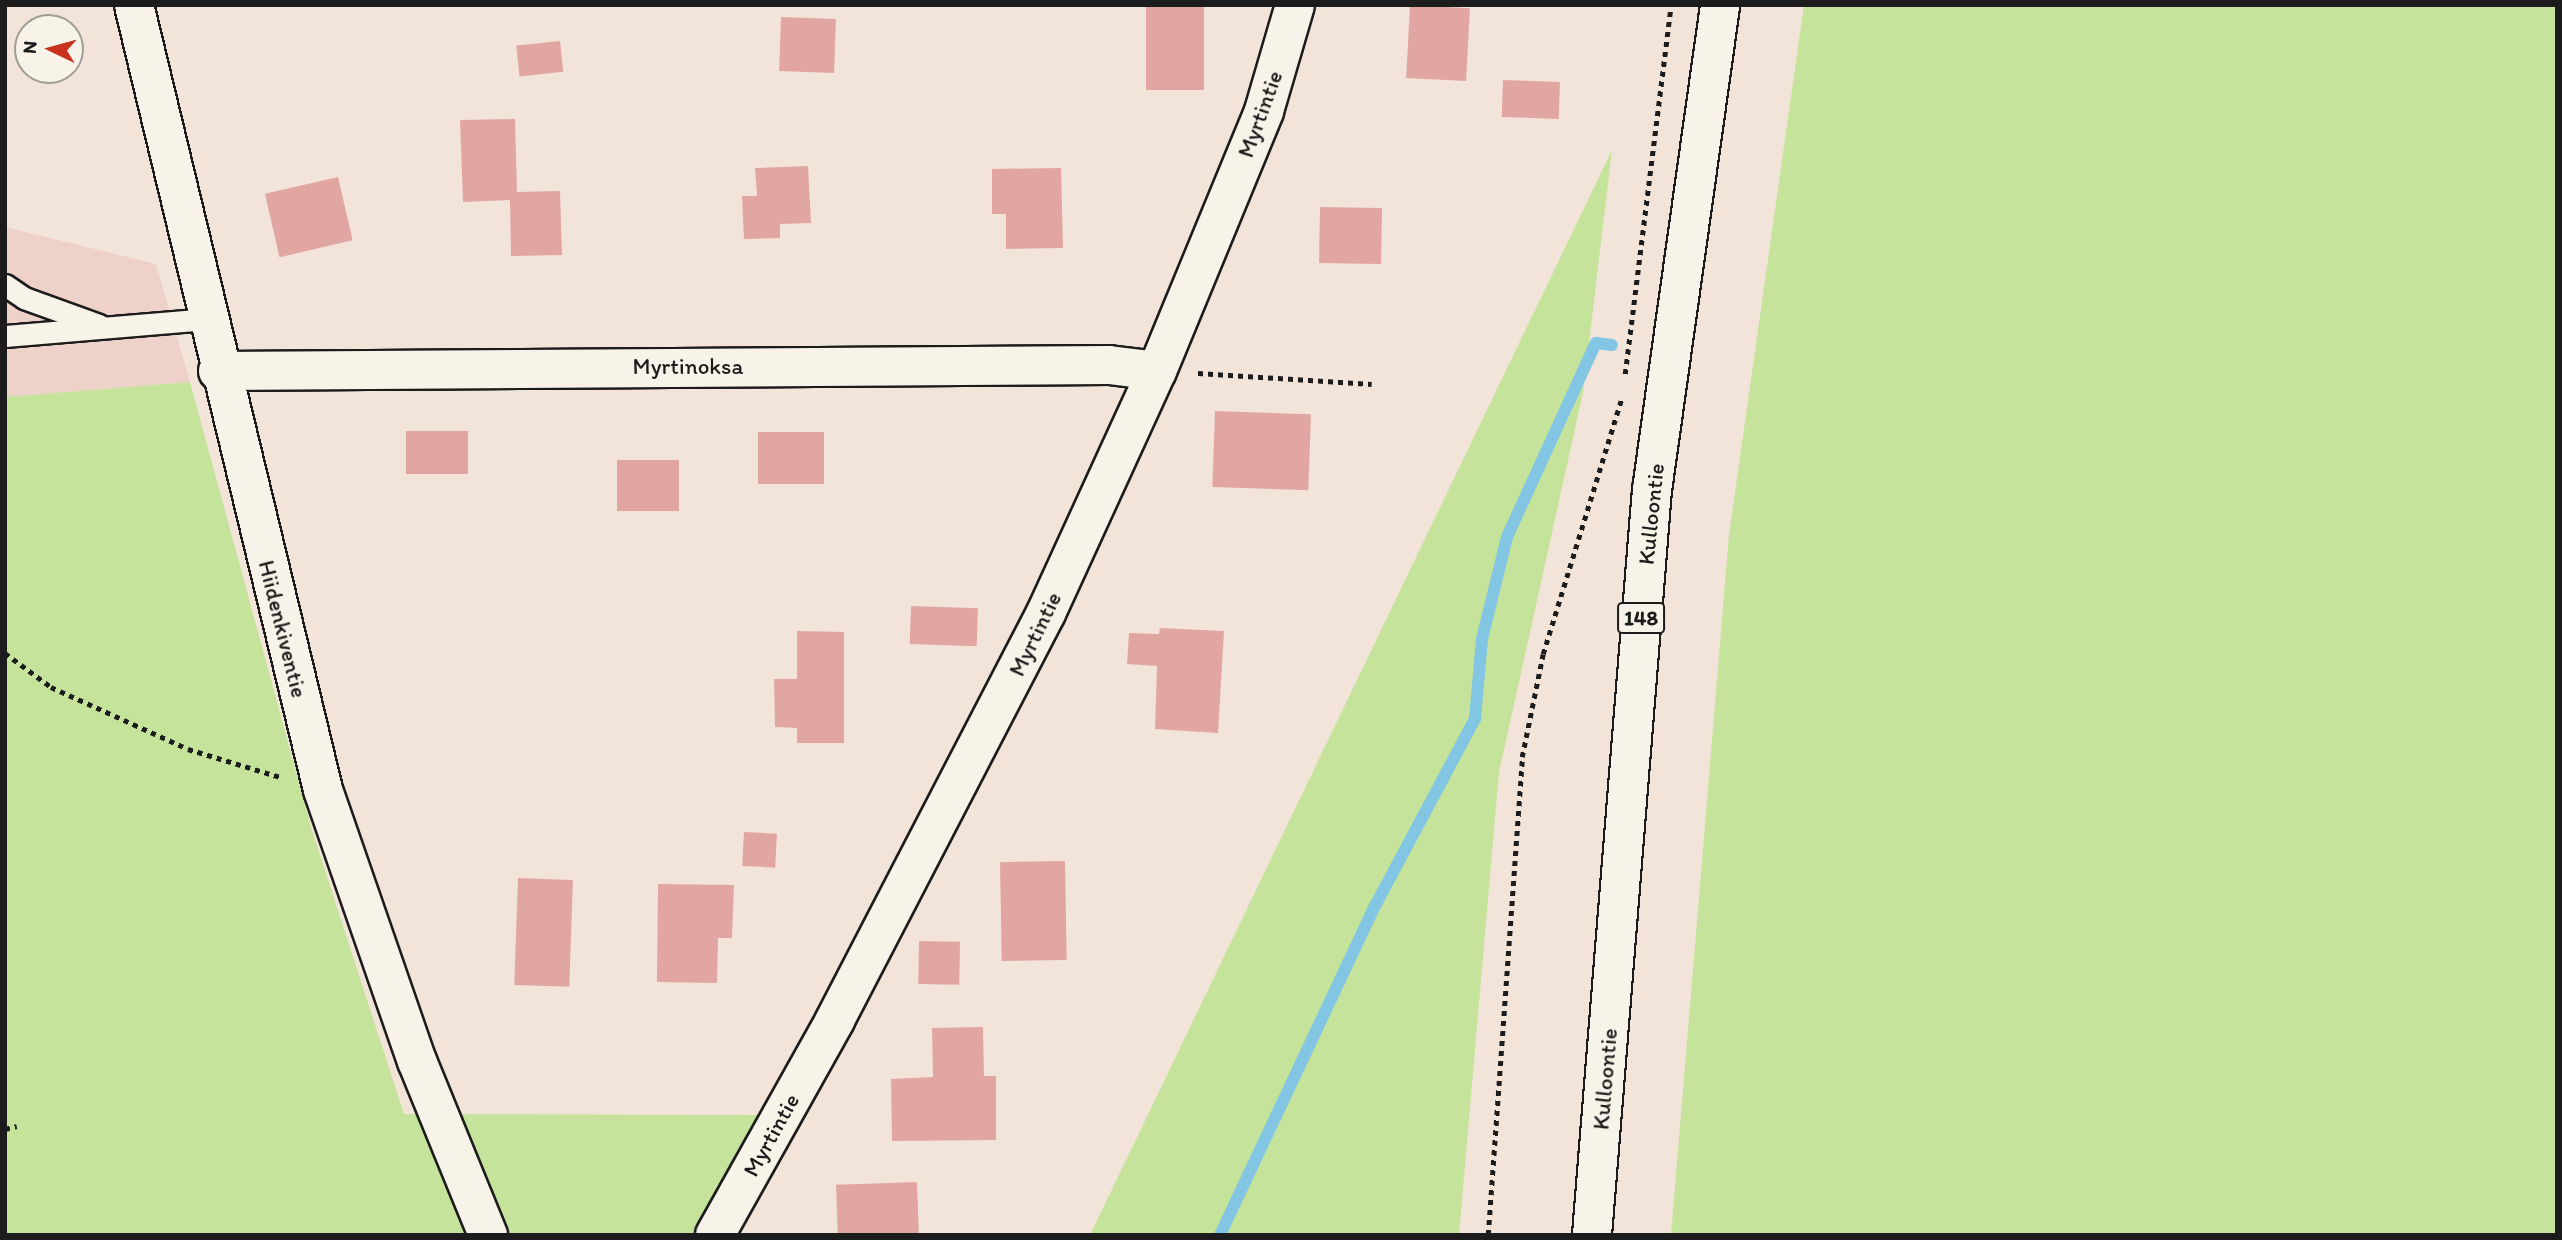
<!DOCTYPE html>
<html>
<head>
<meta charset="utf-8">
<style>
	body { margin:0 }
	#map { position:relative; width:2562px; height:1240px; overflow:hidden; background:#f3e4da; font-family:Itim,sans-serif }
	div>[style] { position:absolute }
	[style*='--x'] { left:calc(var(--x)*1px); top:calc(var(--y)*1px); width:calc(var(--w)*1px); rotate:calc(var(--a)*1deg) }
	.built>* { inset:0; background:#eed1c9 }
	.green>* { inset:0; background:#c5e39b }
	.stream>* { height:12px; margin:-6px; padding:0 6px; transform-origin:6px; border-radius:6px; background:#82c6e3 }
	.building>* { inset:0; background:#e1a6a2; transform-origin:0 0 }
	.path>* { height:4.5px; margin-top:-2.25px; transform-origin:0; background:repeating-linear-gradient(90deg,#1c1c1c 0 5px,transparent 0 10px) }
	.roads { filter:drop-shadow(2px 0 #1c1c1c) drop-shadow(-2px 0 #1c1c1c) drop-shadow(0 2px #1c1c1c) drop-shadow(0 -2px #1c1c1c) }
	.service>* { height:21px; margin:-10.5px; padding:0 10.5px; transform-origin:10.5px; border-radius:10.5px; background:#f7f3e8 }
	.minor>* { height:38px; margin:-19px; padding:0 19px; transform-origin:19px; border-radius:19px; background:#f7f3e8 }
	.primary>* { height:38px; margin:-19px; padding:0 19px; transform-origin:19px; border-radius:19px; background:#f7f3e8 }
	span { translate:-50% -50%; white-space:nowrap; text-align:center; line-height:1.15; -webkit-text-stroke:6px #f7f3e8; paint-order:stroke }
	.shield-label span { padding:2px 5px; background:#f7f3e8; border:2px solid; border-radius:5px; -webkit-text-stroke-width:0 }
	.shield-label { font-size:21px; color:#1c1c1c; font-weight:700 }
	.street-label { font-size:23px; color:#1c1c1c }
	.frame { position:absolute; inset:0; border:7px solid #1c1c1c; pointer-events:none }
	.north { position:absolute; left:14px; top:14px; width:70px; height:70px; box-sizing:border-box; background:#f7f3e8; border:2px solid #9f9d96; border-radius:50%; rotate:275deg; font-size:19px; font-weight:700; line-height:28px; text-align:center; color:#1c1c1c }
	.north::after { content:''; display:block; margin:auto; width:24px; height:32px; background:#c8321e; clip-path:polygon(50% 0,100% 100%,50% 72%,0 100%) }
</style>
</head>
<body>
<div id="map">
	<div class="built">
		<i style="clip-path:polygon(5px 227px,156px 264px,190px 382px,5px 397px)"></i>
	</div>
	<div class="green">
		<i style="clip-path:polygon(1804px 5px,2557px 5px,2557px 1235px,1671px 1235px,1729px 535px)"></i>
		<i style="clip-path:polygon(1612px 150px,1583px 393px,1499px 772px,1459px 1235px,1090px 1235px)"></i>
		<i style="clip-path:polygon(190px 382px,311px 827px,404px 1114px,759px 1115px,693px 1235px,5px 1235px,5px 397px)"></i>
	</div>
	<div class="stream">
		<i style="--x:1220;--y:1235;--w:364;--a:-64.8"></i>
		<i style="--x:1375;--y:906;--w:212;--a:-61.9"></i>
		<i style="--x:1475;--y:719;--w:80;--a:-85"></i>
		<i style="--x:1482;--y:639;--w:105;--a:-76.2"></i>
		<i style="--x:1507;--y:537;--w:213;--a:-65.4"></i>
		<i style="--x:1596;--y:343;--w:16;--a:7"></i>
	</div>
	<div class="building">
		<i style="left:1146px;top:5px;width:58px;height:85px"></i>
		<i style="left:1410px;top:5px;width:60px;height:73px;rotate:3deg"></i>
		<i style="left:781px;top:17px;width:55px;height:54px;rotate:2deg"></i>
		<i style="left:560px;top:41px;width:31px;height:44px;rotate:84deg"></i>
		<i style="left:1503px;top:80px;width:57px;height:37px;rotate:2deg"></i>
		<i style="clip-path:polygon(515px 119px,517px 192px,560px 191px,562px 255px,511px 256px,510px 200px,463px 202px,460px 120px)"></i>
		<i style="clip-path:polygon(808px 166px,811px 223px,780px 224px,780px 238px,744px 239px,742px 196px,757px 196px,755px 168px)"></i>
		<i style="clip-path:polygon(1061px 168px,1063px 248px,1006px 249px,1006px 214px,992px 214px,992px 169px)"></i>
		<i style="left:338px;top:177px;width:65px;height:75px;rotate:77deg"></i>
		<i style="left:1382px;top:208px;width:56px;height:62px;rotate:91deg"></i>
		<i style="left:1215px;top:411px;width:96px;height:76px;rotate:2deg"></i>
		<i style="left:468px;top:431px;width:43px;height:62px;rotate:90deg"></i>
		<i style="left:824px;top:432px;width:52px;height:66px;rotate:90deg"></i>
		<i style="left:617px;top:460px;width:62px;height:51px"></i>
		<i style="left:911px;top:606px;width:67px;height:38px;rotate:2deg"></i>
		<i style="clip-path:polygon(1160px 628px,1224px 631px,1218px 733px,1155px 729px,1157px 666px,1127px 664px,1129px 633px,1159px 634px)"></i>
		<i style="clip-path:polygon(797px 631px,844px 632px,844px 743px,797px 743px,797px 728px,775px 727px,774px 679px,797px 679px)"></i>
		<i style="left:744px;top:832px;width:33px;height:34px;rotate:3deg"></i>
		<i style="left:1065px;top:861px;width:99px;height:65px;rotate:89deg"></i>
		<i style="left:518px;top:878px;width:55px;height:107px;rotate:2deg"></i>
		<i style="clip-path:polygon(658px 884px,734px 885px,732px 938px,718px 938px,717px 983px,657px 982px)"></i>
		<i style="left:919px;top:941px;width:41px;height:43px;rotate:1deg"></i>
		<i style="clip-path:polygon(983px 1027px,984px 1076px,996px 1076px,996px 1140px,892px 1141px,891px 1079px,933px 1077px,932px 1028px)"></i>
		<i style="left:917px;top:1182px;width:53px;height:81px;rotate:88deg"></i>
	</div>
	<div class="path">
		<i style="--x:1198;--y:373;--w:174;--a:3.6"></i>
		<i style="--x:1625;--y:374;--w:372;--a:-82.9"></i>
		<i style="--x:5;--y:653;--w:57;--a:36.5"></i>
		<i style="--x:51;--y:687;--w:150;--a:24.3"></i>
		<i style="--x:188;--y:749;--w:96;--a:16.9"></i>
		<i style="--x:5;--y:1129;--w:12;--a:-14"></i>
		<i style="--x:1488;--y:1235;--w:479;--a:-85.9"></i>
		<i style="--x:1522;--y:757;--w:105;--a:-78.5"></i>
		<i style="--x:1543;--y:654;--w:266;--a:-72.9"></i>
	</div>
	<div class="roads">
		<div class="service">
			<i style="--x:5;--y:285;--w:23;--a:34"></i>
			<i style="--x:24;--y:298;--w:80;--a:19.8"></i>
			<i style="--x:5;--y:336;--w:202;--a:-4.8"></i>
		</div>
		<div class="minor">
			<i style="--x:134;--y:5;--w:807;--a:76.46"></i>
			<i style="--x:323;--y:790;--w:287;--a:70.9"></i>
			<i style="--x:417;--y:1061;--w:188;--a:67.8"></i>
			<i style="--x:218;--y:371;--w:891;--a:-0.39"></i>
			<i style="--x:1109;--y:365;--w:48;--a:7.1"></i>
			<i style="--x:715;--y:1235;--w:246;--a:-60.8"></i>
			<i style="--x:835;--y:1020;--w:458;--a:-62.6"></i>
			<i style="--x:1046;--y:613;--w:266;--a:-65.4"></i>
			<i style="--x:1157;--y:371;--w:281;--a:-67.6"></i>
			<i style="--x:1264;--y:111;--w:110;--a:-73.7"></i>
		</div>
		<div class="primary">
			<i style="--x:1592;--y:1235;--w:747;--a:-85.4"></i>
			<i style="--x:1652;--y:490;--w:490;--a:-82"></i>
		</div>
	</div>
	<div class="shield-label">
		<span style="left:1641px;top:618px">148</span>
	</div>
	<div class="street-label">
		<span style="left:1260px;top:114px;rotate:-70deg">Myrtintie</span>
		<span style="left:688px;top:366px">Myrtinoksa</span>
		<span style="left:1651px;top:514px;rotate:-84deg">Kulloontie</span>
		<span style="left:283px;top:629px;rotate:76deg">Hiidenkiventie</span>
		<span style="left:1035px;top:634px;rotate:-64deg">Myrtintie</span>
		<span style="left:1605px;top:1079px;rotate:-85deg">Kulloontie</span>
		<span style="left:771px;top:1135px;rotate:-61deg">Myrtintie</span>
	</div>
	<div class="frame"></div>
	<div class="north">N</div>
</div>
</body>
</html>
